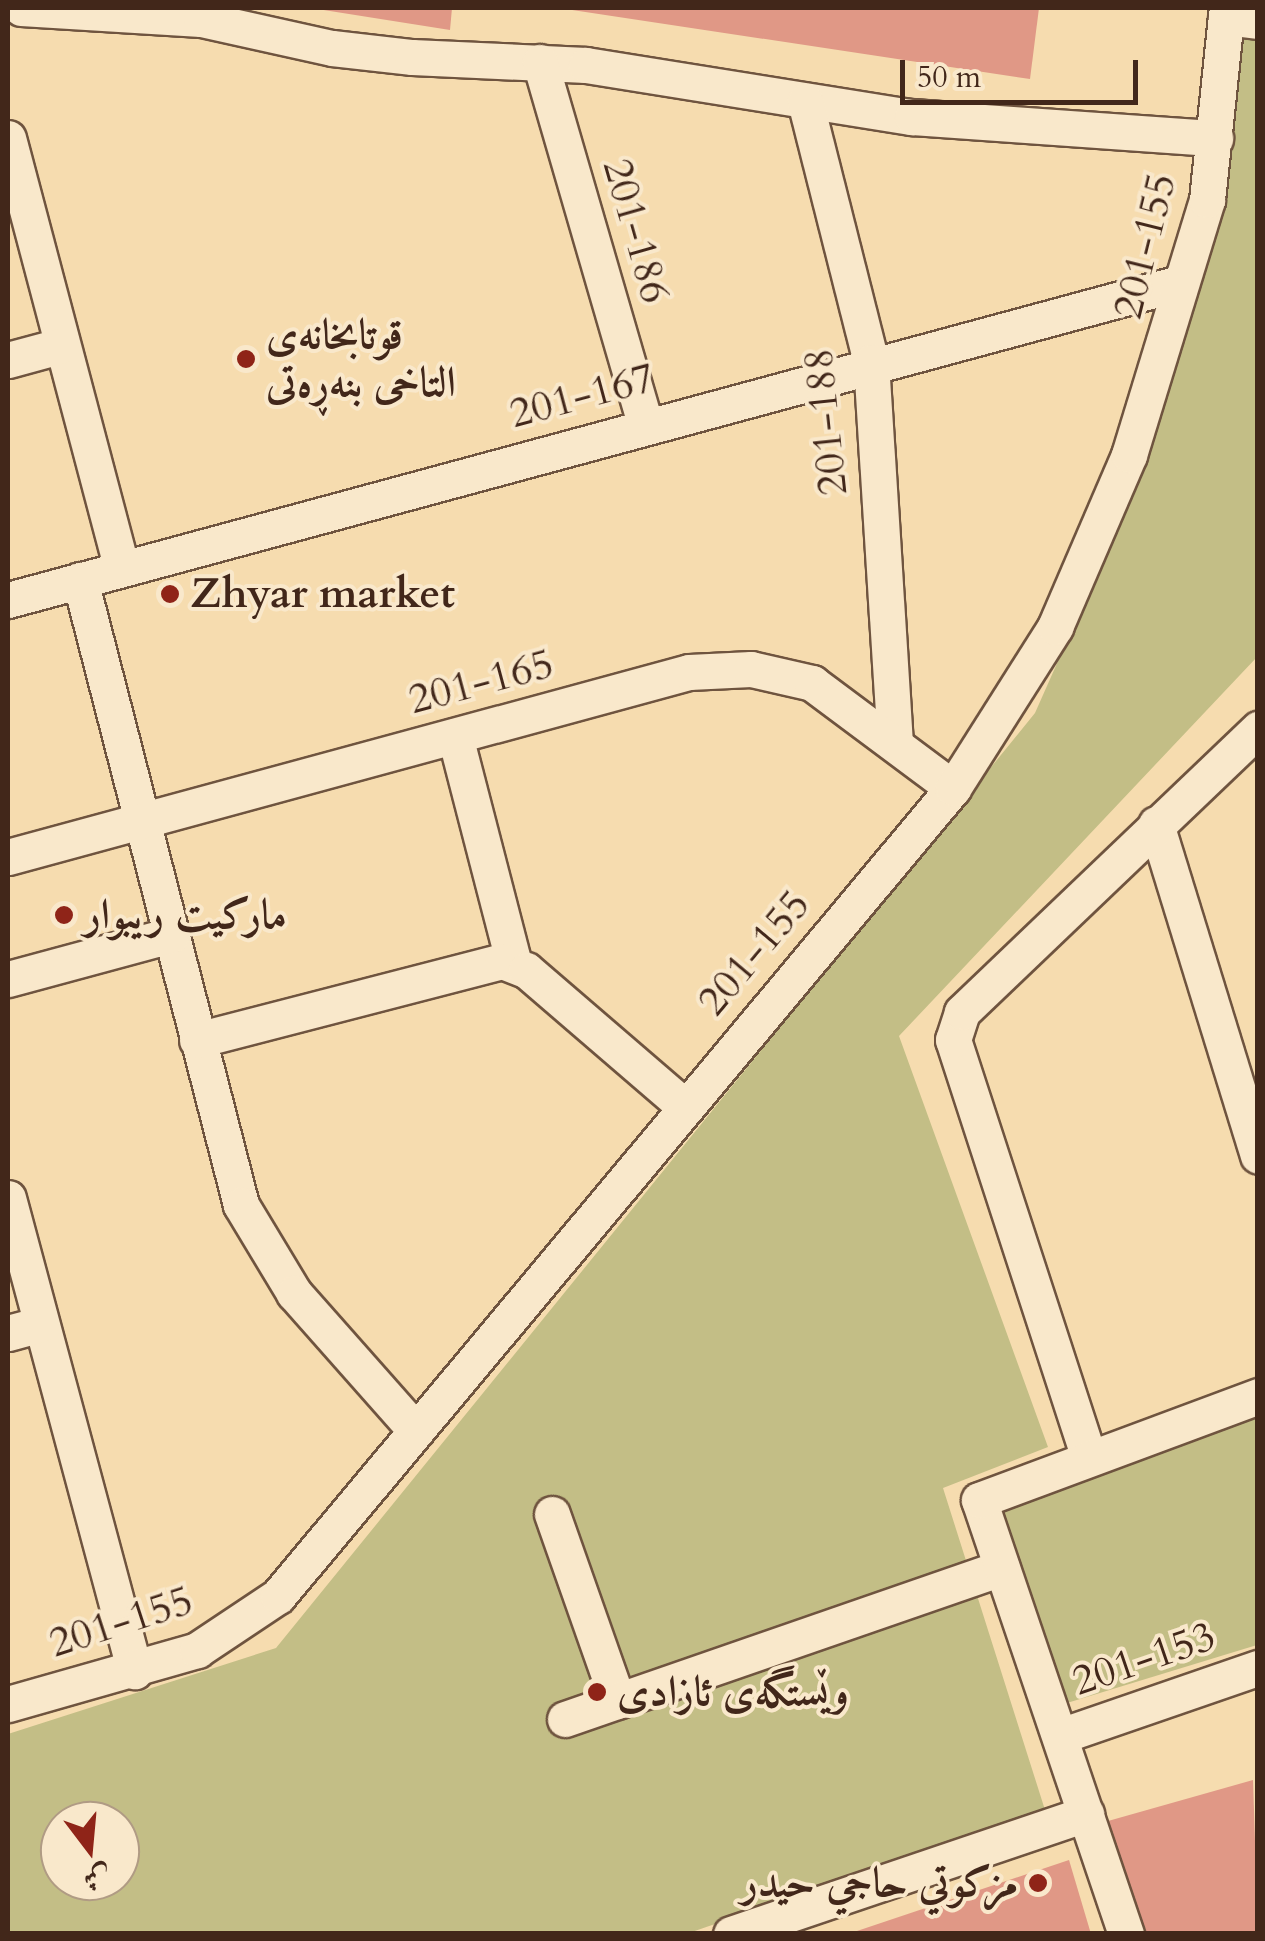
<!DOCTYPE html>
<html>
<head>
<meta charset="utf-8">
<style>
	body { margin:0 }
	#map { position:relative; width:1265px; height:1941px; overflow:hidden; background:#f6dcaf; font-family:Cardo,Amiri,serif }
	div>[style] { position:absolute }
	[style*='--x'] { left:calc(var(--x)*1px); top:calc(var(--y)*1px); width:calc(var(--w)*1px); rotate:calc(var(--a)*1deg) }
	.green>* { inset:0; background:#c3be86 }
	.building>* { inset:0; background:#e09886 }
	.roads { filter:drop-shadow(2px 0 #6f543f) drop-shadow(-2px 0 #6f543f) drop-shadow(0 2px #6f543f) drop-shadow(0 -2px #6f543f) }
	.minor>* { height:35px; margin:-17.5px; padding:0 17.5px; transform-origin:17.5px; border-radius:17.5px; background:#f9e8cb }
	.dots>* { width:28px; height:28px; translate:-50% -50%; box-sizing:border-box; border:5px solid #f9e8cb; border-radius:50% }
	span { translate:-50% -50%; white-space:nowrap; text-align:center; line-height:1.15; -webkit-text-stroke:8px #f9e8cb; paint-order:stroke }
	.street-label { font-size:42px; color:#42271a }
	.poi-label { font-size:42px; color:#42271a; font-weight:700 }
	.left { translate:0 -50%; text-align:left }
	.right { translate:-100% -50%; text-align:right }
	.frame { position:absolute; inset:0; border:10px solid #42271a; pointer-events:none }
	.north { position:absolute; left:40px; top:1801px; width:100px; height:100px; box-sizing:border-box; background:#f9e8cb; border:2px solid #b09b84; border-radius:50%; rotate:164deg; font-size:28px; font-weight:700; line-height:40px; text-align:center; color:#42271a }
	.north::after { content:''; display:block; margin:auto; width:35px; height:45px; background:#8f2418; clip-path:polygon(50% 0,100% 100%,50% 72%,0 100%) }
	.scale { position:absolute; left:900px; top:60px; width:238px; height:45px; box-sizing:border-box; border:5px solid #42271a; border-top:0; padding-left:12px; font-size:30px; line-height:35px; white-space:nowrap; color:#42271a; -webkit-text-stroke:8px #f9e8cb; paint-order:stroke }
</style>
</head>
<body>
<div id="map">
	<div class="green">
		<i style="clip-path:polygon(evenodd,1257px 32px,1257px 657px,899px 1036px,1048px 1447px,943px 1488px,1045px 1810px,689px 1933px,8px 1933px,8px 1734px,276px 1648px,1035px 713px,1145px 465px,1229px 169px,1236px 35px,1257px 32px,60px 1821px,120px 1821px,120px 1881px,60px 1881px,60px 1821px)"></i>
		<i style="clip-path:polygon(1257px 1414px,1257px 1645px,1067px 1703px,1004px 1512px)"></i>
	</div>
	<div class="building">
		<i style="clip-path:polygon(311px 8px,452px 8px,450px 30px)"></i>
		<i style="clip-path:polygon(559px 8px,1039px 8px,1030px 79px)"></i>
		<i style="clip-path:polygon(1253px 1780px,1258px 1934px,1135px 1934px,1101px 1823px)"></i>
		<i style="clip-path:polygon(1069px 1860px,1091px 1934px,851px 1934px,851px 1933px)"></i>
	</div>
	<div class="roads">
		<div class="minor">
			<i style="--x:21;--y:8;--w:180;--a:3.5"></i>
			<i style="--x:201;--y:19;--w:134;--a:12.5"></i>
			<i style="--x:332;--y:48;--w:81;--a:6.4"></i>
			<i style="--x:412;--y:57;--w:174;--a:2.6"></i>
			<i style="--x:586;--y:65;--w:330;--a:9.1"></i>
			<i style="--x:912;--y:117;--w:304;--a:4"></i>
			<i style="--x:1226;--y:17;--w:32;--a:7"></i>
			<i style="--x:540;--y:62;--w:379;--a:73.8"></i>
			<i style="--x:805;--y:101;--w:269;--a:75.8"></i>
			<i style="--x:871;--y:362;--w:380;--a:86.4"></i>
			<i style="--x:8;--y:138;--w:445;--a:75.2"></i>
			<i style="--x:8;--y:360;--w:54;--a:-15.1"></i>
			<i style="--x:80;--y:580;--w:645;--a:75.55"></i>
			<i style="--x:241;--y:1205;--w:103;--a:58.9"></i>
			<i style="--x:294;--y:1293;--w:184;--a:48.5"></i>
			<i style="--x:8;--y:600;--w:1214;--a:-15.14"></i>
			<i style="--x:455;--y:736;--w:236;--a:75.5"></i>
			<i style="--x:1156;--y:824;--w:347;--a:72.9"></i>
			<i style="--x:8;--y:857;--w:706;--a:-15.2"></i>
			<i style="--x:689;--y:672;--w:62;--a:-2.8"></i>
			<i style="--x:751;--y:669;--w:63;--a:12.9"></i>
			<i style="--x:812;--y:683;--w:176;--a:36.7"></i>
			<i style="--x:8;--y:979;--w:169;--a:-15.1"></i>
			<i style="--x:197;--y:1040;--w:315;--a:-14.5"></i>
			<i style="--x:502;--y:961;--w:26;--a:21"></i>
			<i style="--x:526;--y:970;--w:207;--a:40.7"></i>
			<i style="--x:8;--y:1198;--w:490;--a:75"></i>
			<i style="--x:8;--y:1333;--w:34;--a:-15"></i>
			<i style="--x:1089;--y:1458;--w:440;--a:-108"></i>
			<i style="--x:953;--y:1040;--w:29;--a:-72"></i>
			<i style="--x:962;--y:1012;--w:410;--a:-43.7"></i>
			<i style="--x:552;--y:1514;--w:198;--a:70.6"></i>
			<i style="--x:8;--y:1704;--w:197;--a:-15.9"></i>
			<i style="--x:197;--y:1650;--w:97;--a:-33.7"></i>
			<i style="--x:278;--y:1596;--w:1053;--a:-50.12"></i>
			<i style="--x:953;--y:788;--w:191;--a:-57.6"></i>
			<i style="--x:1055;--y:627;--w:187;--a:-66.7"></i>
			<i style="--x:1129;--y:455;--w:267;--a:-73"></i>
			<i style="--x:1207;--y:200;--w:193;--a:-84.1"></i>
			<i style="--x:565;--y:1719;--w:462;--a:-19.1"></i>
			<i style="--x:1060;--y:1736;--w:209;--a:-19"></i>
			<i style="--x:731;--y:1934;--w:375;--a:-18.7"></i>
			<i style="--x:1126;--y:1934;--w:458;--a:-108.7"></i>
			<i style="--x:979;--y:1500;--w:298;--a:-20.4"></i>
		</div>
	</div>
	<div class="dots">
		<i style="left:246px;top:359px;background:#8f2418"></i>
		<i style="left:170px;top:594px;background:#8f2418"></i>
		<i style="left:64px;top:915px;background:#8f2418"></i>
		<i style="left:597px;top:1692px;background:#8f2418"></i>
		<i style="left:1038px;top:1883px;background:#8f2418"></i>
	</div>
	<div class="street-label">
		<span style="left:636px;top:231px;rotate:74deg">201-186</span>
		<span style="left:1145px;top:246px;rotate:-76deg">201-155</span>
		<span style="left:582px;top:396px;rotate:-15deg">201-167</span>
		<span style="left:826px;top:422px;rotate:-96deg">201-188</span>
		<span style="left:481px;top:682px;rotate:-15deg">201-165</span>
		<span style="left:754px;top:953px;rotate:-50deg">201-155</span>
		<span style="left:121px;top:1622px;rotate:-18deg">201-155</span>
		<span style="left:1144px;top:1659px;rotate:-19deg">201-153</span>
	</div>
	<div class="poi-label">
		<span class="left" style="left:266px;top:359px">قوتابخانەی<br>التاخی بنەڕەتی</span>
		<span class="left" style="left:190px;top:594px">Zhyar market</span>
		<span class="left" style="left:84px;top:915px">ماركيت ريبوار</span>
		<span class="left" style="left:617px;top:1692px">وێستگەی ئازادی</span>
		<span class="right" style="left:1018px;top:1883px">مزكوتي حاجي حيدر</span>
	</div>
	<div class="frame"></div>
	<div class="north">ش</div>
	<div class="scale">50 m</div>
</div>
</body>
</html>
